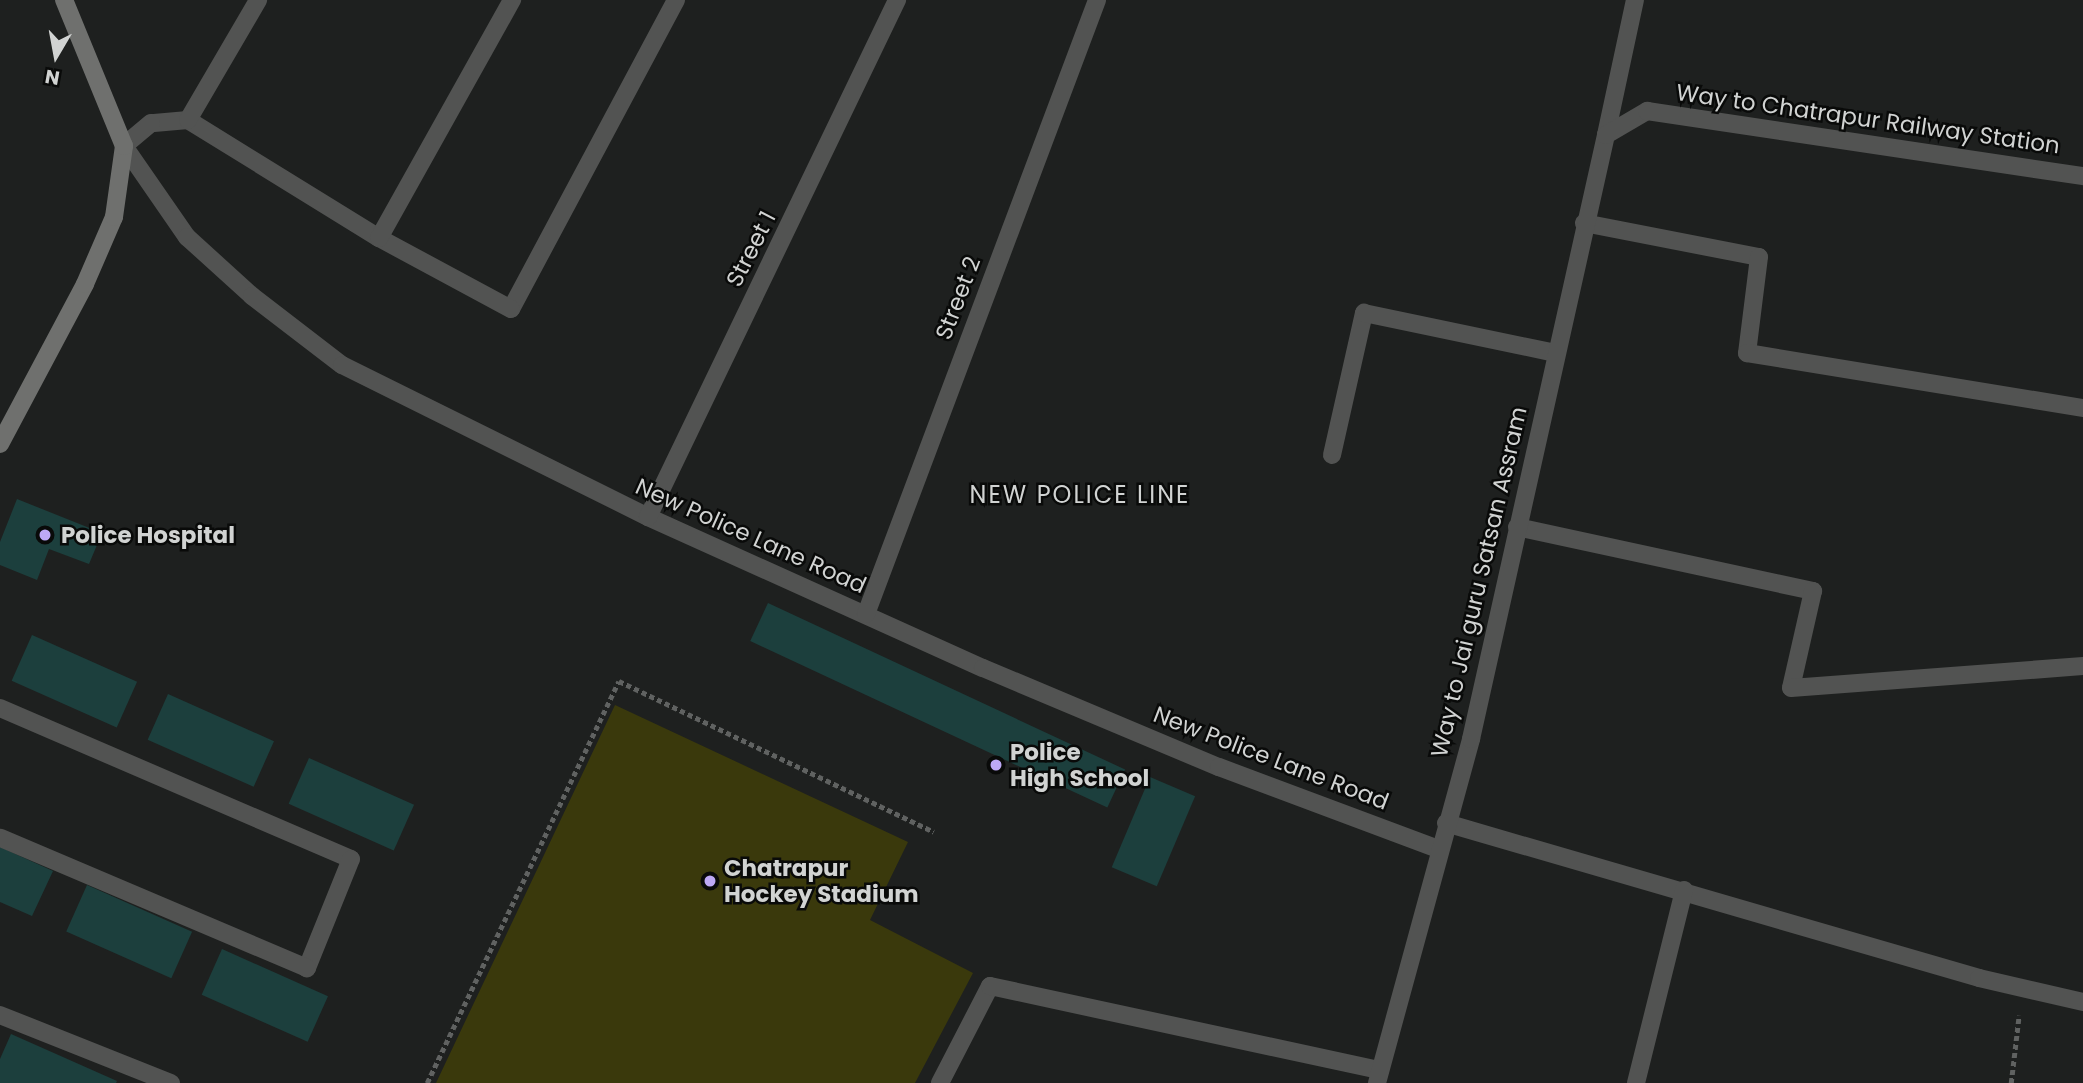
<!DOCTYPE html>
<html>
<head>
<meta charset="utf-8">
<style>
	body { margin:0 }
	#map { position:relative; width:2083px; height:1083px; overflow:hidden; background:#1e201f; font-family:Poppins,sans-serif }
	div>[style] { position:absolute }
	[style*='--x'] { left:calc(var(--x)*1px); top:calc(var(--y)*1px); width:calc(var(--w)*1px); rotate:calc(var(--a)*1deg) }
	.green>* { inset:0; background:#3a390c }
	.building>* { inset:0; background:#1c3f3d; transform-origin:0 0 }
	.path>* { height:4.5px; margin-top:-2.25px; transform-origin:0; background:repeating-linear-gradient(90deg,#606261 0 5px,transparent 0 8.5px) }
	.street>* { height:18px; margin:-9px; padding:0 9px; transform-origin:9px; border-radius:9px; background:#525352 }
	.secondary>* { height:18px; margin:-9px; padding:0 9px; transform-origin:9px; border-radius:9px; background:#6f706e }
	.dots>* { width:19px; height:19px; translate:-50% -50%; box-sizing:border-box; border:4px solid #090a09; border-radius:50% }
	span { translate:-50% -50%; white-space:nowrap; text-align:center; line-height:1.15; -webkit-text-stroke:5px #090a09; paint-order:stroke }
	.street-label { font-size:23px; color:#d1d3d2 }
	.poi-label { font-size:23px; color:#d1d3d2; font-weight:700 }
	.left { translate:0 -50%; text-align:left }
	.neighbourhood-label { font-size:24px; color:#d1d3d2; letter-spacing:2px }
	.north { position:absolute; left:21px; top:21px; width:70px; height:70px; -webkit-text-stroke:5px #090a09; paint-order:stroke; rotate:190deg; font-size:19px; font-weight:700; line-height:28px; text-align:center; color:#d1d3d2 }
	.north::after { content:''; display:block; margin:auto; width:24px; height:32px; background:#d1d3d2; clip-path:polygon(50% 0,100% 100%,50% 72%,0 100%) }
</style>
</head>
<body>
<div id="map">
	<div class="green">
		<i style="clip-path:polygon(615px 705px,908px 842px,870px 920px,973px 973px,915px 1083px,436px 1083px)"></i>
	</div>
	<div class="building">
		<i style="clip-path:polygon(17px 499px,102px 533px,89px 564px,49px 549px,37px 580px,0 565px,0 542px)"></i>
		<i style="left:768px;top:603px;width:394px;height:42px;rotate:25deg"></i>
		<i style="left:32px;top:635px;width:115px;height:50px;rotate:24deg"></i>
		<i style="left:168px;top:694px;width:116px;height:50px;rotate:24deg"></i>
		<i style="left:309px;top:758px;width:115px;height:50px;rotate:24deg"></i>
		<i style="left:1150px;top:777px;width:49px;height:98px;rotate:23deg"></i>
		<i style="clip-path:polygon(0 847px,53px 871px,32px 916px,0 902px)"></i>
		<i style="left:87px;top:885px;width:115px;height:51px;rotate:24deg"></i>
		<i style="left:222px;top:949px;width:116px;height:50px;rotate:24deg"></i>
		<i style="clip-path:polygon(11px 1034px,117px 1081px,116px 1083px,0 1083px,0 1059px)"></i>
	</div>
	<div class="path">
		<i style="--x:427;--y:1083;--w:445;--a:-64.5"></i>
		<i style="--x:619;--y:681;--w:349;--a:25.6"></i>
		<i style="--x:2011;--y:1083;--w:68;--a:-83.3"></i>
	</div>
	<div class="street">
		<i style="--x:676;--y:0;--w:350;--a:118.1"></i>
		<i style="--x:511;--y:309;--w:150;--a:-151.7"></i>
		<i style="--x:379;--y:238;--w:225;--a:-148.3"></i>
		<i style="--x:188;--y:120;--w:37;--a:175"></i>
		<i style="--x:151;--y:123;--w:35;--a:140"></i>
		<i style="--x:124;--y:146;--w:111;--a:55.3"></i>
		<i style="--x:187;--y:237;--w:88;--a:42.2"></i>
		<i style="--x:252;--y:296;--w:113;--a:37.5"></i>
		<i style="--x:342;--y:365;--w:342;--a:26.4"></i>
		<i style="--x:648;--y:517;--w:367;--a:24.3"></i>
		<i style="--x:983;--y:668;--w:256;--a:22.8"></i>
		<i style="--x:1219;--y:767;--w:234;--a:20.5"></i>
		<i style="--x:188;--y:120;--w:139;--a:-59.7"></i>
		<i style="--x:1606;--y:135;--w:138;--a:-77.9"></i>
		<i style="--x:1584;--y:223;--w:178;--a:11"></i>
		<i style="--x:1759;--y:257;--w:97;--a:97.1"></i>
		<i style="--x:1747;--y:353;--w:340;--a:9.3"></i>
		<i style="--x:379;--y:238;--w:273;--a:-60.8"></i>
		<i style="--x:1332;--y:455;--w:146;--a:-77.3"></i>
		<i style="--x:1364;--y:313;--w:195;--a:11.8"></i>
		<i style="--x:648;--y:517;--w:574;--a:-64.28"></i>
		<i style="--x:1517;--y:527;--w:303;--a:12.2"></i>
		<i style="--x:1813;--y:591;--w:99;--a:102.8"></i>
		<i style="--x:1791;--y:688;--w:293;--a:-4.3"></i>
		<i style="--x:866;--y:614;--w:656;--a:-69.38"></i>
		<i style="--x:0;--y:708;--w:382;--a:23.3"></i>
		<i style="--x:351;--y:859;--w:118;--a:112"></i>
		<i style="--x:307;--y:968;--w:333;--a:-157"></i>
		<i style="--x:1446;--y:823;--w:555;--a:16.21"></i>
		<i style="--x:1979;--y:978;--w:107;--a:13"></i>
		<i style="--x:0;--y:1015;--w:184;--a:21.7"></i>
		<i style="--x:940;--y:1083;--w:109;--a:-62.7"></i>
		<i style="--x:990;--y:986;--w:399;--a:12.2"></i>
		<i style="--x:1377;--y:1083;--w:357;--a:-74.7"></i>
		<i style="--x:1471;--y:739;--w:619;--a:-77.4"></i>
		<i style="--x:1606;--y:135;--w:48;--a:-30.3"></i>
		<i style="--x:1647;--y:111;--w:441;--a:8.5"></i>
		<i style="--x:1636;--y:1083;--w:199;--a:-76"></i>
	</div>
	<div class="secondary">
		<i style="--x:0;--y:444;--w:181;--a:-62"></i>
		<i style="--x:85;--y:284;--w:73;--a:-66.6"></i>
		<i style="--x:114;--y:217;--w:72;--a:-82"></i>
		<i style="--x:124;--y:146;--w:158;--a:-112.3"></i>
	</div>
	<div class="dots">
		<i style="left:45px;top:535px;background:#bda9f5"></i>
		<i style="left:996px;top:765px;background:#bda9f5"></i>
		<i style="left:710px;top:881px;background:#bda9f5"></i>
	</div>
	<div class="street-label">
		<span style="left:1868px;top:119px;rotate:8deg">Way to Chatrapur Railway Station</span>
		<span style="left:751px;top:249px;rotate:-63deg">Street 1</span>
		<span style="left:958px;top:298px;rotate:-69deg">Street 2</span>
		<span style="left:751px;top:536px;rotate:24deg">New Police Lane Road</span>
		<span style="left:1479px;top:582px;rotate:-77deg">Way to Jai guru Satsan Assram</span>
		<span style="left:1271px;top:758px;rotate:21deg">New Police Lane Road</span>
	</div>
	<div class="poi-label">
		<span class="left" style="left:61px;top:535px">Police Hospital</span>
		<span class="left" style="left:1010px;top:765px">Police<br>High School</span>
		<span class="left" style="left:724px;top:881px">Chatrapur<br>Hockey Stadium</span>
	</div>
	<div class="neighbourhood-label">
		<span style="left:1080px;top:495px">NEW POLICE LINE</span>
	</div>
	<div class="north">N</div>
</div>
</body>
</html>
